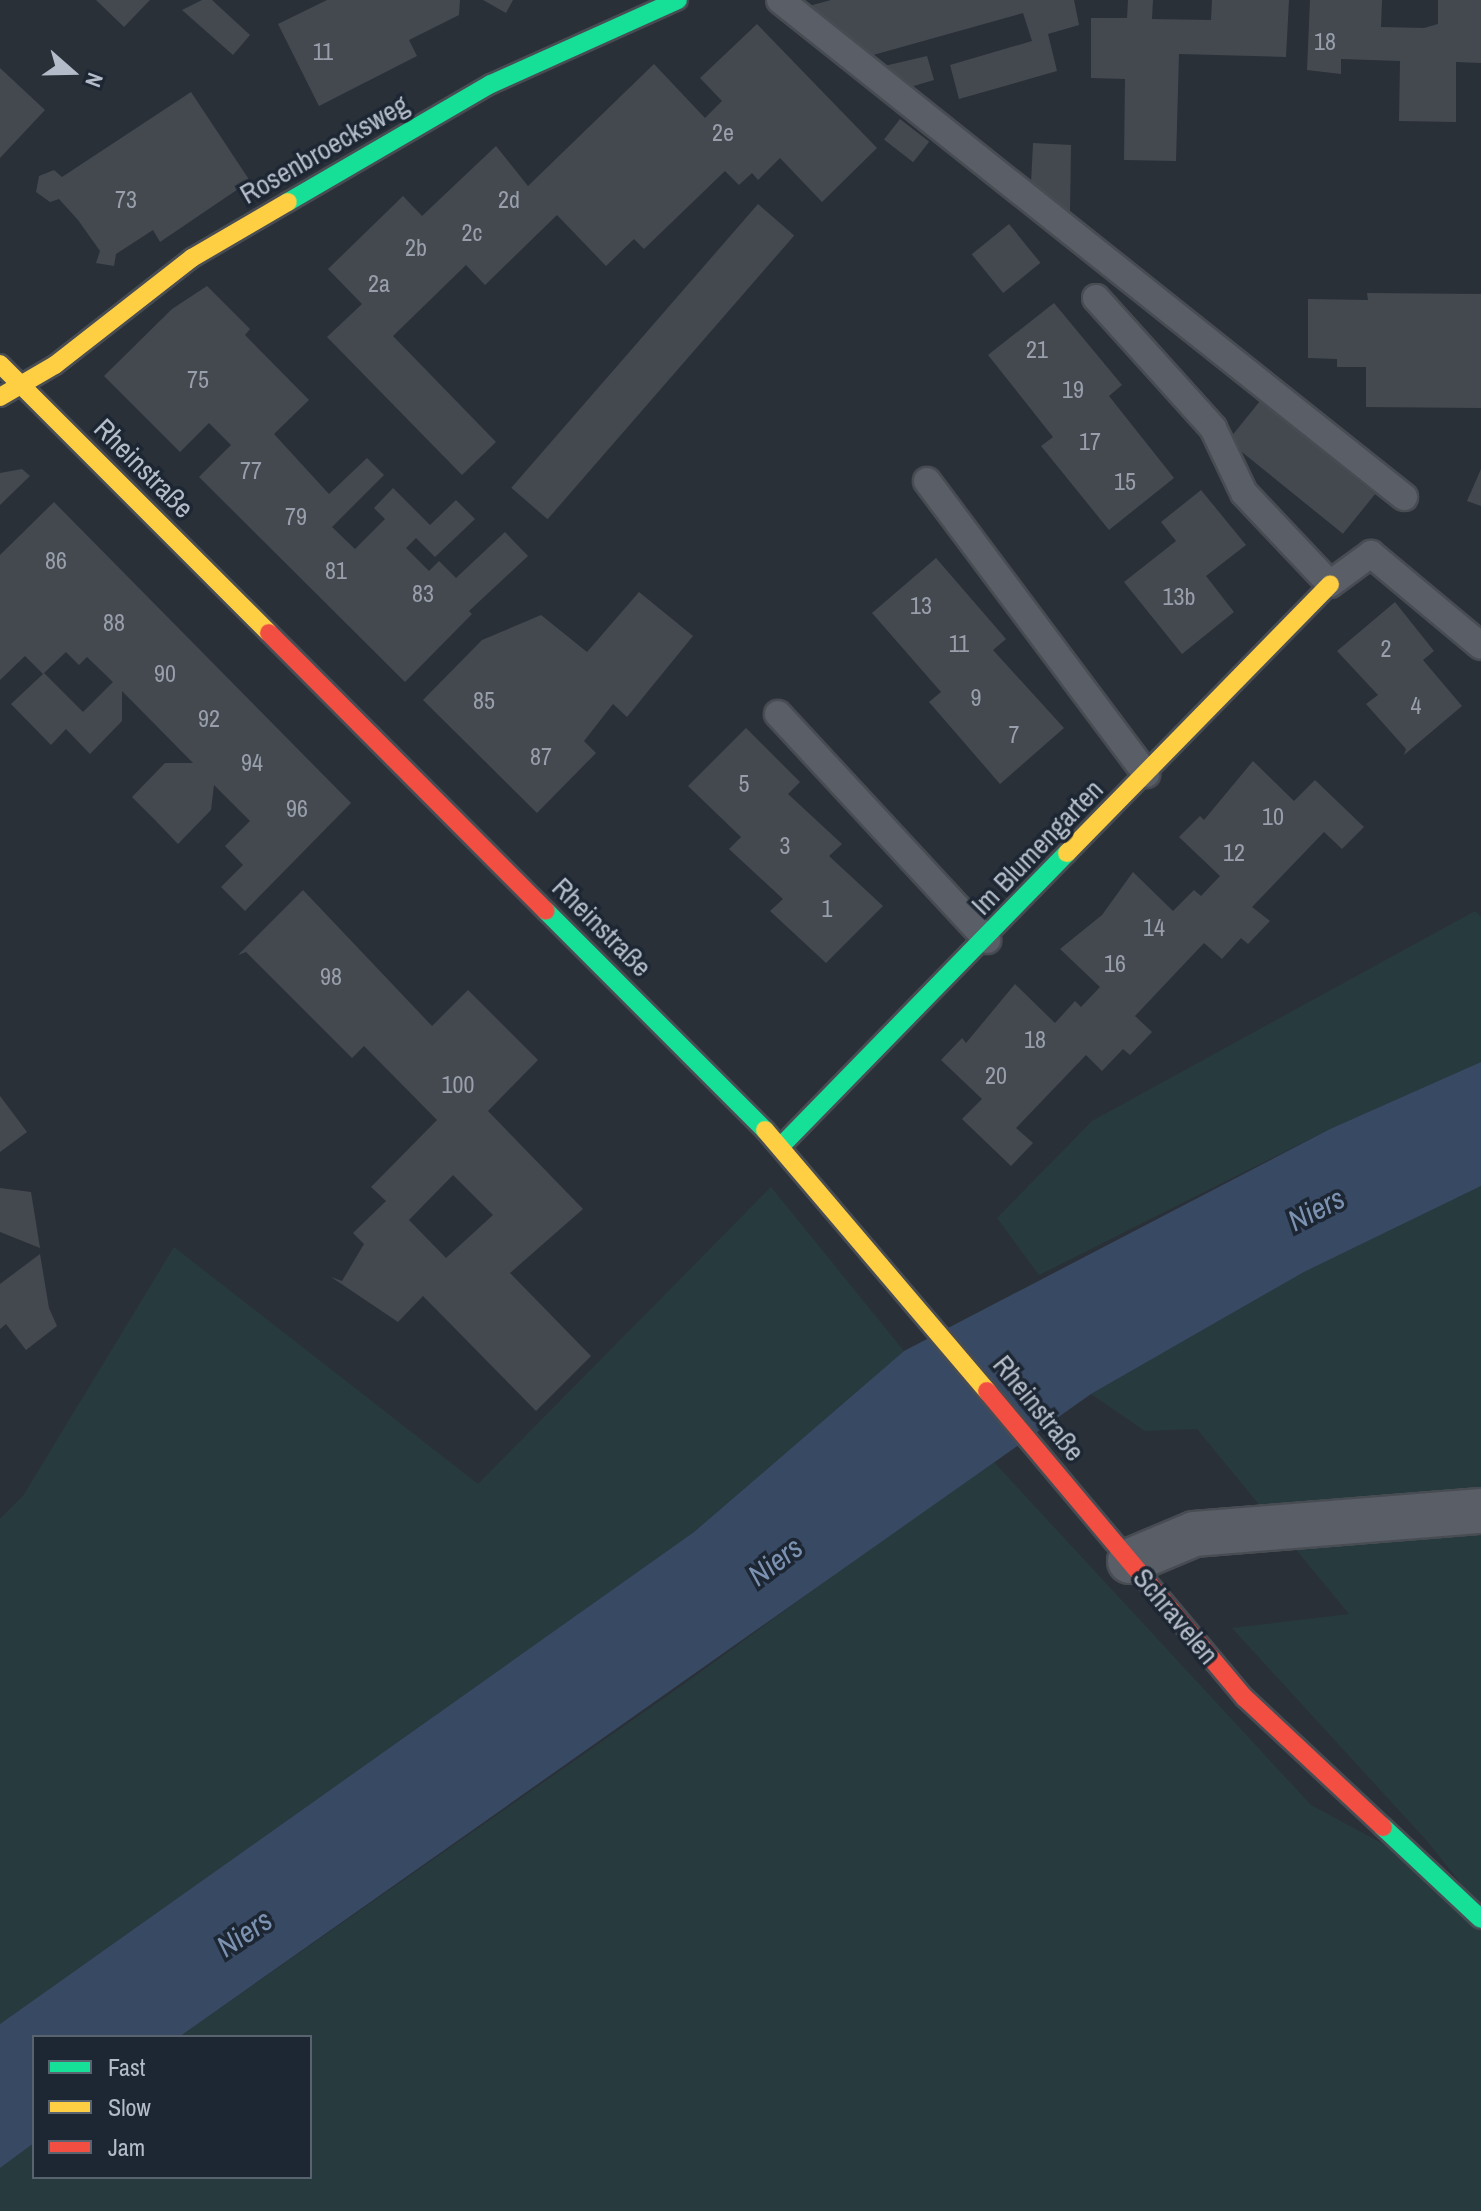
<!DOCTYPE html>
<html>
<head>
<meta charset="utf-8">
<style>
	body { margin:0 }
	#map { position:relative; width:1481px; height:2211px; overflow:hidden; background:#2a3038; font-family:"Archivo Narrow",sans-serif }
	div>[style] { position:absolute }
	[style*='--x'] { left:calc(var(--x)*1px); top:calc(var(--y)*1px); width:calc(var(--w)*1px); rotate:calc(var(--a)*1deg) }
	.green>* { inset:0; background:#273a3e }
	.water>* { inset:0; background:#384963 }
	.building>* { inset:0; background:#444950; transform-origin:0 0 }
	.roads { filter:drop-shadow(2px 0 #484c53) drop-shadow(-2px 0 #484c53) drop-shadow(0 2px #484c53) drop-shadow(0 -2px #484c53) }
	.lane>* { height:26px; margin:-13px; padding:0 13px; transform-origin:13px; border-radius:13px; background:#5a5e66 }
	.street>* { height:44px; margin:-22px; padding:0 22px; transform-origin:22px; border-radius:22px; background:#5a5e66 }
	.fast>* { height:18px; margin:-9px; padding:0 9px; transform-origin:9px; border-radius:9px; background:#16e098 }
	.slow>* { height:18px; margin:-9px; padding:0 9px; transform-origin:9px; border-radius:9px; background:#ffcf43 }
	.jam>* { height:18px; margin:-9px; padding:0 9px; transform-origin:9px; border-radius:9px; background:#f24e42 }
	span { translate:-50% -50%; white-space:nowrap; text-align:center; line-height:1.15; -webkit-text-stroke:7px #1d2633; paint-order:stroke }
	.number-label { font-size:24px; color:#989fab }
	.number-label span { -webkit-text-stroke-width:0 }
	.street-label { font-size:28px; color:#b4bcc9 }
	.water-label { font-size:30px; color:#7c92b1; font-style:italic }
	.legend { position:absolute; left:32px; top:2035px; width:280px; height:144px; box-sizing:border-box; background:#1d2633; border:2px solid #59626f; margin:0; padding:10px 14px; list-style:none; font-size:24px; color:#b4bcc9 }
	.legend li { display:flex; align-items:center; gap:16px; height:40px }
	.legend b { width:40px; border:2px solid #59626f }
	.north { position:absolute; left:32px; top:32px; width:80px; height:80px; -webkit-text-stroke:6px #1d2633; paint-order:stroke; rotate:110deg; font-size:22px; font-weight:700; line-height:32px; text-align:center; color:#b4bcc9 }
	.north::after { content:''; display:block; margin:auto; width:28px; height:36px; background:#b4bcc9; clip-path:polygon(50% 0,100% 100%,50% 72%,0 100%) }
</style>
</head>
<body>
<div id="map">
	<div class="green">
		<i style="clip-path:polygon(1475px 911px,1481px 917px,1481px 1062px,1330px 1129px,1039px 1275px,997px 1218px,1092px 1121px)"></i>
		<i style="clip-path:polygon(1481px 1186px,1481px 1909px,1428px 1842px,1232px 1628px,1349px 1614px,1197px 1429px,1145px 1431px,1091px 1394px,1304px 1272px)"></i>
		<i style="clip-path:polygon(771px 1187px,904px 1351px,694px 1532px,0 2024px,0 1519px,23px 1496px,174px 1247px,478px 1484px)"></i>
		<i style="clip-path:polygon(992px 1460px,1311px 1805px,1413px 1860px,1481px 1924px,1481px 2211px,0 2211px,0 2168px,34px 2143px,34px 2177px,310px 2177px,310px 2037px,179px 2037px,684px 1684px)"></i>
	</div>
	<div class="water">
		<i style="clip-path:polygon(1481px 1062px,1481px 1186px,1304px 1272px,1091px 1394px,179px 2037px,34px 2037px,34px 2143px,0 2168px,0 2024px,694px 1532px,904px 1351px,1330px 1129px)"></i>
	</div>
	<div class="building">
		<i style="clip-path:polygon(96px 0,150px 0,124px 27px)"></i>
		<i style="clip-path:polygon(202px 0,212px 0,250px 35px,233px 55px,182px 10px)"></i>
		<i style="clip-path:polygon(327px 0,460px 0,459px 15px,409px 40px,417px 56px,319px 106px,278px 24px)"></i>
		<i style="clip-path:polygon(483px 0,513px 0,506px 13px)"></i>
		<i style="clip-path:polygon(831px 0,1074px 0,1079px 25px,1048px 34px,1057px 71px,959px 99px,950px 65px,1032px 41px,1023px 13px,866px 57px,809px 6px)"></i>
		<i style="clip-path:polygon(1128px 0,1153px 0,1152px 19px,1211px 20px,1212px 0,1289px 0,1286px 57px,1179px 54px,1176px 161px,1124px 160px,1125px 79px,1091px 78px,1091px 18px,1127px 18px)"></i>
		<i style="clip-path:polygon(1310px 0,1382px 0,1381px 27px,1424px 28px,1438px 24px,1438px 0,1481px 0,1481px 63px,1456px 62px,1456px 122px,1399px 121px,1400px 61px,1341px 59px,1341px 74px,1307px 70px)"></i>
		<i style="clip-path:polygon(757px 24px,877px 148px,822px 202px,780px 158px,758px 180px,752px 173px,739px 185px,725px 171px,644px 249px,634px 239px,606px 266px,557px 215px,485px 285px,466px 265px,393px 336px,496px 442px,462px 475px,327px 337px,362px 304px,328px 269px,403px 196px,422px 216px,496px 146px,528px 186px,654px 64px,705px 118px,722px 101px,700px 78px)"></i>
		<i style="clip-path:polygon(927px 56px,934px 80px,907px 88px,880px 67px)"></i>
		<i style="clip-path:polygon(0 68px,45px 110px,0 158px)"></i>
		<i style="clip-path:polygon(191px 92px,250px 181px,160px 242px,153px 230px,116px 254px,114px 266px,96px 263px,100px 251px,78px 220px,59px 199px,50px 202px,36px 192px,39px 176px,54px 170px,62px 177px)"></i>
		<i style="left:900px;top:119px;width:37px;height:26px;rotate:38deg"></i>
		<i style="clip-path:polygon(1033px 143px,1071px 145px,1070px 212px,1031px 184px)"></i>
		<i style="left:758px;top:204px;width:48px;height:376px;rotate:41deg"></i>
		<i style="left:1009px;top:224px;width:50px;height:48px;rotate:51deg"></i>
		<i style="clip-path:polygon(207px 286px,250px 329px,245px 335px,309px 400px,274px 434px,329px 494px,367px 458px,384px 475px,332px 527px,355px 549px,385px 519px,374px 508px,393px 488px,430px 525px,456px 500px,475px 519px,435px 557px,416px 538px,406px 548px,429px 571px,439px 561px,456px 578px,505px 532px,528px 556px,469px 611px,472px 614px,405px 682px,199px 477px,231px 445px,209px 423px,180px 452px,104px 376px,172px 309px)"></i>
		<i style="clip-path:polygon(1367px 293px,1481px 294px,1481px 408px,1366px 407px,1366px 367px,1337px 367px,1337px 359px,1308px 358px,1308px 299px,1368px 300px)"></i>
		<i style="clip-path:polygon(1054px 303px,1122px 385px,1109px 396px,1174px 478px,1109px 530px,1041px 446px,1053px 437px,988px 355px)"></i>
		<i style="left:1260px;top:401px;width:148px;height:51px;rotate:39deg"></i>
		<i style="clip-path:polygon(22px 469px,30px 476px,0 505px,0 473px)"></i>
		<i style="clip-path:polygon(1481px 469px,1481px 506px,1467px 501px)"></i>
		<i style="clip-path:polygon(1201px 490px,1246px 545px,1206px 576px,1234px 612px,1182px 654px,1124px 582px,1176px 541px,1161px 522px)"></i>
		<i style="clip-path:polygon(evenodd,54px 502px,351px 803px,245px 911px,221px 887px,243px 865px,225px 846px,250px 821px,214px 785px,211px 810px,178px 844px,155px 820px,132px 797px,165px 763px,193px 763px,122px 691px,122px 721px,90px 754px,66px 729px,51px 745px,11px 704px,43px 674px,25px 656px,0 680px,0 555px,54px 502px,66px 652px,79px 665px,87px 657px,113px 682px,83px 712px,44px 673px,66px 652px)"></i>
		<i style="clip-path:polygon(936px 558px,1006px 639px,993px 650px,1064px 728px,1000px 784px,929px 702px,941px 692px,872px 613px)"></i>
		<i style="clip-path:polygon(639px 592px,693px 636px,627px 717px,613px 704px,584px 741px,596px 753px,537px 813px,423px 700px,482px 640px,541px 615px,587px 652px)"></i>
		<i style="clip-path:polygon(1395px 602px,1434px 651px,1423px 660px,1462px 706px,1404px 755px,1406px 749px,1366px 704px,1378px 695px,1337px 651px)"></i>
		<i style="clip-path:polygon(746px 728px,800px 782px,788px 794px,842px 844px,829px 856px,883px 906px,826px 963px,770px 911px,783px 899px,729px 849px,741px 837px,688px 786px)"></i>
		<i style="clip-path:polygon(1253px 761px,1294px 801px,1315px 780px,1364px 827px,1342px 849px,1324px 832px,1252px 907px,1270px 921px,1248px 944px,1241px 938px,1222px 959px,1204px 943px,1135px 1016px,1152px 1032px,1130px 1055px,1123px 1049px,1102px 1071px,1086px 1055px,1016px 1128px,1033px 1143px,1011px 1166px,962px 1119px,982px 1099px,941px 1060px,962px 1038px,966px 1043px,1015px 984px,1055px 1023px,1075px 1001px,1081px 1007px,1100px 987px,1060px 949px,1102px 915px,1133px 872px,1173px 911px,1194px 890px,1201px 896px,1220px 876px,1179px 837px,1200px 816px,1204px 820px)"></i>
		<i style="clip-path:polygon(evenodd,303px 890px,432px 1026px,468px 990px,538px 1060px,488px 1111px,583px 1209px,510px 1273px,591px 1356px,536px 1411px,423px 1296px,398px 1322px,331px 1277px,342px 1281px,364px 1244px,353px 1233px,386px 1201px,371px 1187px,437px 1120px,364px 1046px,352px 1058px,246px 952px,238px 955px,303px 890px,453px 1175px,493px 1215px,446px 1258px,409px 1220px,453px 1175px)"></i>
		<i style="clip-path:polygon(0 1096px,27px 1132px,0 1152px)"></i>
		<i style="clip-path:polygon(0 1188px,31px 1192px,40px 1248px,0 1232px)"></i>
		<i style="clip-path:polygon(40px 1254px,49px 1308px,57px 1326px,26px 1350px,6px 1324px,0 1329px,0 1284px)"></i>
	</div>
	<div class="roads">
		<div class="lane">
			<i style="--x:780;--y:0;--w:798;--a:38.54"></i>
			<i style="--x:1096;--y:298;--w:175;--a:48"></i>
			<i style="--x:1213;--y:428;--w:72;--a:64.5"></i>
			<i style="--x:1244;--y:493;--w:125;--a:46.6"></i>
			<i style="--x:1330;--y:584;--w:51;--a:-36.2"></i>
			<i style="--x:1371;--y:554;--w:143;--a:39.9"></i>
			<i style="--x:927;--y:481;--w:366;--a:53.2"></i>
			<i style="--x:778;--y:714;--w:308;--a:47.2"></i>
		</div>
		<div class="street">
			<i style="--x:1130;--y:1561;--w:69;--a:-22.9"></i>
			<i style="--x:1194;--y:1534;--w:288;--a:-4.6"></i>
		</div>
		<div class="fast">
			<i style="--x:288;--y:202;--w:235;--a:-30.2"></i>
			<i style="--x:491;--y:84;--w:205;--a:-24.2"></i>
			<i style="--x:546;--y:911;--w:310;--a:45"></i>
			<i style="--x:781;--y:1146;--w:409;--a:-45.7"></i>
			<i style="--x:1383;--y:1827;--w:134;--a:43.2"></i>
		</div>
		<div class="slow">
			<i style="--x:0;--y:364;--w:380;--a:45"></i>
			<i style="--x:0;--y:397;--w:64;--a:-30.2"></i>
			<i style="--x:55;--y:365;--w:174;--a:-38"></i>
			<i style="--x:192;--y:258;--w:111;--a:-30.3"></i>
			<i style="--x:1067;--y:853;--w:376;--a:-45.6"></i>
			<i style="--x:765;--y:1130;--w:343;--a:49.6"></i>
		</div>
		<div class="jam">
			<i style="--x:269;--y:633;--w:392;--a:45.1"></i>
			<i style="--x:987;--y:1391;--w:401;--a:50"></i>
			<i style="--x:1245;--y:1698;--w:189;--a:43.1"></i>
		</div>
	</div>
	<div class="number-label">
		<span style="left:1325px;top:42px">18</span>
		<span style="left:323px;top:52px">11</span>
		<span style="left:723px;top:133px">2e</span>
		<span style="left:126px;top:200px">73</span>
		<span style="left:509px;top:200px">2d</span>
		<span style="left:472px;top:233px">2c</span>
		<span style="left:416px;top:248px">2b</span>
		<span style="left:379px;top:284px">2a</span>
		<span style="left:1037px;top:350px">21</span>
		<span style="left:198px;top:380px">75</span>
		<span style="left:1073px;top:390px">19</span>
		<span style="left:1090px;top:442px">17</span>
		<span style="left:251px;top:471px">77</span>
		<span style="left:1125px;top:482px">15</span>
		<span style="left:296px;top:517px">79</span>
		<span style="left:56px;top:561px">86</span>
		<span style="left:336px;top:571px">81</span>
		<span style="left:423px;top:594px">83</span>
		<span style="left:1179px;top:597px">13b</span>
		<span style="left:921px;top:606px">13</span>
		<span style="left:114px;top:623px">88</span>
		<span style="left:959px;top:644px">11</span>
		<span style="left:1386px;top:649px">2</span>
		<span style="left:165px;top:674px">90</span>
		<span style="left:976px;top:698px">9</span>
		<span style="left:484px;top:701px">85</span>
		<span style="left:1416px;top:706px">4</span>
		<span style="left:209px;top:719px">92</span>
		<span style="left:1014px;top:735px">7</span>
		<span style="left:541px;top:757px">87</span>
		<span style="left:252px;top:763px">94</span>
		<span style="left:744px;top:784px">5</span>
		<span style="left:297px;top:809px">96</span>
		<span style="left:1273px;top:817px">10</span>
		<span style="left:785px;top:846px">3</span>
		<span style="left:1234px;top:853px">12</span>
		<span style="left:827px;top:909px">1</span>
		<span style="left:1154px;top:928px">14</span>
		<span style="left:1115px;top:964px">16</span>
		<span style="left:331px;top:977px">98</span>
		<span style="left:1035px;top:1040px">18</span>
		<span style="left:996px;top:1076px">20</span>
		<span style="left:458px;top:1085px">100</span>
	</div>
	<div class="street-label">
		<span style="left:324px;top:149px;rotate:-30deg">Rosenbroecksweg</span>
		<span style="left:144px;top:468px;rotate:45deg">Rheinstraße</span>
		<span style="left:1037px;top:847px;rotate:-46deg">Im Blumengarten</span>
		<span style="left:602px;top:927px;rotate:45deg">Rheinstraße</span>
		<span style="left:1039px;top:1408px;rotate:51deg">Rheinstraße</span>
		<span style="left:1176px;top:1616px;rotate:50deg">Schravelen</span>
	</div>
	<div class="water-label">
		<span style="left:1316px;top:1209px;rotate:-27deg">Niers</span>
		<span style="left:775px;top:1561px;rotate:-37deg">Niers</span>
		<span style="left:244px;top:1933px;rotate:-34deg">Niers</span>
	</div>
	<ul class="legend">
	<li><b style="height:10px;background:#16e098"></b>Fast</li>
	<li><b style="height:10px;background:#ffcf43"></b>Slow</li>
	<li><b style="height:10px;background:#f24e42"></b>Jam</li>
	</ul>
	<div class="north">N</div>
</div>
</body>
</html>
